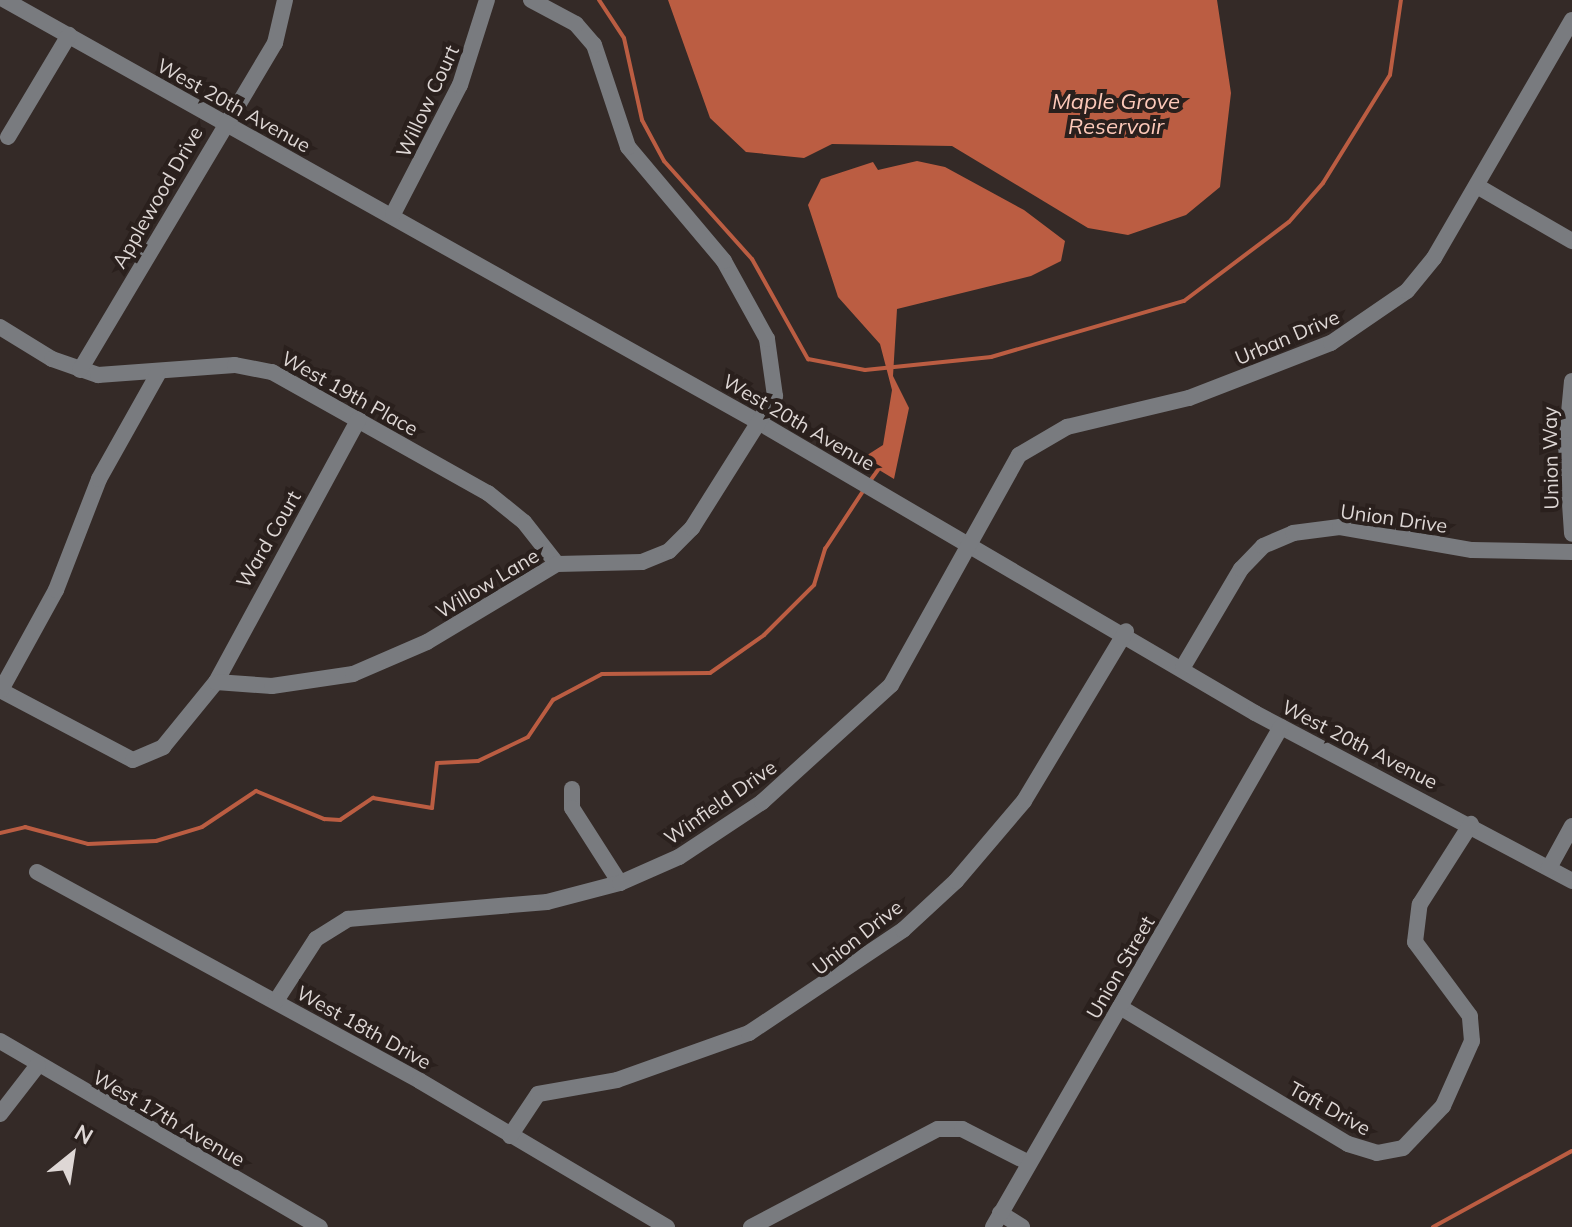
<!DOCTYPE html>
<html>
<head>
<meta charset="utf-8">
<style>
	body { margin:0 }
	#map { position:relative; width:1572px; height:1227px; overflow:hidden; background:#342a27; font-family:Mulish,sans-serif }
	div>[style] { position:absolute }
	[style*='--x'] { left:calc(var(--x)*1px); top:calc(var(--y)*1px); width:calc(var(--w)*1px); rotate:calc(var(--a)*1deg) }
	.water>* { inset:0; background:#bb5d42 }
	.stream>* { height:4px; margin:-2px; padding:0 2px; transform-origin:2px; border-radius:2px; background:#bb5d42 }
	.minor>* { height:16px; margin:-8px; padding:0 8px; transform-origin:8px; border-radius:8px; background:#797b7f }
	span { translate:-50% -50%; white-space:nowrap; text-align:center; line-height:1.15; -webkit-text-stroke:8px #2a201d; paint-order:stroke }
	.street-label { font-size:20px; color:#ded7d5 }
	.water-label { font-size:22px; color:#fdc9b9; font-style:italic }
	.north { position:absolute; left:32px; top:1115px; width:80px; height:80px; -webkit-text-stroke:6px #2a201d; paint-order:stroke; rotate:30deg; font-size:22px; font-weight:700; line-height:32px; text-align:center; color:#ded7d5 }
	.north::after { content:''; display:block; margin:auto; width:28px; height:36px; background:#ded7d5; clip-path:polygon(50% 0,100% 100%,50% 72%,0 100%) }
</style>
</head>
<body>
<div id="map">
	<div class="water">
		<i style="clip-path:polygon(668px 0,1217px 0,1231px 93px,1220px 187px,1186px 215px,1128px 235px,1088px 228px,952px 146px,832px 144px,804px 158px,746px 152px,710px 118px)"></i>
		<i style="clip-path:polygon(917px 161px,945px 167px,1024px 210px,1065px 241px,1061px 261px,1031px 276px,897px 309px,893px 376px,909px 408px,894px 479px,861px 459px,883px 445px,892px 390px,880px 344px,838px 297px,808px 205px,821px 179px,873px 162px,878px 170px)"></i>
	</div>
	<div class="stream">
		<i style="--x:599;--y:0;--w:45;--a:56.7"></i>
		<i style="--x:624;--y:38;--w:84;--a:77.6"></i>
		<i style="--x:642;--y:120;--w:47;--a:61.8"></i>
		<i style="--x:664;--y:161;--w:132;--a:48.1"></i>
		<i style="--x:752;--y:259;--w:115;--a:60.8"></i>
		<i style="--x:808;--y:359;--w:58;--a:10.9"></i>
		<i style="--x:865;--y:370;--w:127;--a:-5.9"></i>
		<i style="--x:991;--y:357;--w:201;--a:-16.2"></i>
		<i style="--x:1184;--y:301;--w:131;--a:-37"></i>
		<i style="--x:1289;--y:222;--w:52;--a:-48.9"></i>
		<i style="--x:1323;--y:183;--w:127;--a:-58.2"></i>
		<i style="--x:1390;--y:75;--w:76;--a:-81.7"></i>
		<i style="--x:870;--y:481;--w:14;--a:-54"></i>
		<i style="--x:0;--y:833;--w:26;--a:-13"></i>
		<i style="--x:25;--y:827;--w:65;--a:15.1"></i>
		<i style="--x:88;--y:844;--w:68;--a:-2.5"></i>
		<i style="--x:156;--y:841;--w:48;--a:-16.9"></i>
		<i style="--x:202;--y:827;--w:65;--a:-33.7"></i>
		<i style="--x:256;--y:791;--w:74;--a:22.4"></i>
		<i style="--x:324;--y:819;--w:16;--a:4"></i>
		<i style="--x:340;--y:820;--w:40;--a:-34"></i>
		<i style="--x:373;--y:798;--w:60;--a:9.6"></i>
		<i style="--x:432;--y:808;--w:45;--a:-83.7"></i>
		<i style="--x:437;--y:763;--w:41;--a:-2.8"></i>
		<i style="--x:478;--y:761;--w:55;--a:-25.6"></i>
		<i style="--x:528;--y:737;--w:45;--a:-56"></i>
		<i style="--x:553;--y:700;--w:55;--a:-28"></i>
		<i style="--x:602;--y:674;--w:108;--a:-0.5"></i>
		<i style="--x:710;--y:673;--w:66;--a:-35.1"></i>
		<i style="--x:764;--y:635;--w:71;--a:-45"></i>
		<i style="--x:814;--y:585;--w:38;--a:-73"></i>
		<i style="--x:825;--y:549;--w:73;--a:-56.7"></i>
		<i style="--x:1433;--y:1227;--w:158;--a:-28.7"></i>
	</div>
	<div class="minor">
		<i style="--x:5;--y:0;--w:865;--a:29.26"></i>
		<i style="--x:760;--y:423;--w:574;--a:30.36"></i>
		<i style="--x:1255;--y:713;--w:359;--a:27.9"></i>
		<i style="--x:8;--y:137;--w:119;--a:-59.1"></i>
		<i style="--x:1477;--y:186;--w:110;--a:30.1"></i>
		<i style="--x:393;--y:214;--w:145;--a:-62.6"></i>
		<i style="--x:460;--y:85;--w:89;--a:-72.4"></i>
		<i style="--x:0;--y:327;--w:61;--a:31.6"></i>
		<i style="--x:52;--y:359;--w:49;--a:19.2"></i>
		<i style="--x:98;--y:375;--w:137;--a:-4.2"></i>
		<i style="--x:235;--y:365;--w:38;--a:11"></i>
		<i style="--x:272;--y:372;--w:248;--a:29.3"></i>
		<i style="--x:488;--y:493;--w:46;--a:38.9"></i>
		<i style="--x:524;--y:522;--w:53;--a:51.8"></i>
		<i style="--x:80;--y:370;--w:381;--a:-59.2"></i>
		<i style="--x:275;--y:43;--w:44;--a:-76.9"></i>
		<i style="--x:1572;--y:381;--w:64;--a:95.4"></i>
		<i style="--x:1566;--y:445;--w:89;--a:86.1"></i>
		<i style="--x:1183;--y:667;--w:114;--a:-59.4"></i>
		<i style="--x:1241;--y:569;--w:32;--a:-46"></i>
		<i style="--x:1263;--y:546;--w:33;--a:-23"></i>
		<i style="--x:1293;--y:533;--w:47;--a:-7.3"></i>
		<i style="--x:1340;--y:527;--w:134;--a:9.9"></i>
		<i style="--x:1472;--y:550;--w:100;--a:1.1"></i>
		<i style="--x:216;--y:682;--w:299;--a:-61.5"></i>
		<i style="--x:0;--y:690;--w:150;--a:27.8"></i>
		<i style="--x:133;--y:760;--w:33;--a:-23"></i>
		<i style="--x:163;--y:747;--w:84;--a:-50.8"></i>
		<i style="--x:216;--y:682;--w:56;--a:4.1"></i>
		<i style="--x:272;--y:686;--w:82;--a:-8.4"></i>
		<i style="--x:353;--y:674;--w:81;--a:-23.4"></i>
		<i style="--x:427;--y:642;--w:152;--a:-31"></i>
		<i style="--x:557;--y:564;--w:85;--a:-1.3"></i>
		<i style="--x:642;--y:562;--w:29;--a:-22"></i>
		<i style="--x:669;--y:551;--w:33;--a:-45"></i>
		<i style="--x:692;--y:528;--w:156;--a:-57.8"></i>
		<i style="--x:775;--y:396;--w:58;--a:-98"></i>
		<i style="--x:767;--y:339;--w:89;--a:-118.9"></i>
		<i style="--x:724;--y:261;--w:149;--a:-130.1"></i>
		<i style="--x:628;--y:147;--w:108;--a:-108.4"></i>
		<i style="--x:594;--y:45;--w:28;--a:-131"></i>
		<i style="--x:576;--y:24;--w:51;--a:-151.9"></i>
		<i style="--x:1;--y:690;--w:114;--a:-61.2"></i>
		<i style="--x:56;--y:590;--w:119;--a:-68.8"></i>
		<i style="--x:99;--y:479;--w:120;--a:-60.7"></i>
		<i style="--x:572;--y:789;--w:19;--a:90"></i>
		<i style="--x:572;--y:808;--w:89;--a:57.4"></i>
		<i style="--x:1549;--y:868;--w:48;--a:-61.3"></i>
		<i style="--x:37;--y:872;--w:436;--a:28.6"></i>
		<i style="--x:420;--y:1081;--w:287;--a:30.6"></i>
		<i style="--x:276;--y:1001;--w:74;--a:-57.2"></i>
		<i style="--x:316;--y:939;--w:38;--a:-32"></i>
		<i style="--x:348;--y:919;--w:200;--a:-4.9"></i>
		<i style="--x:547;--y:902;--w:75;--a:-14.6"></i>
		<i style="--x:620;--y:883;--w:64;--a:-23.8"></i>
		<i style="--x:679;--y:857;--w:100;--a:-33.5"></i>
		<i style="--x:762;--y:802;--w:174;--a:-42.2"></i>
		<i style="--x:891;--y:685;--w:263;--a:-60.9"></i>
		<i style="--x:1019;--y:455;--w:56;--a:-30.3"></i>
		<i style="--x:1067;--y:427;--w:125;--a:-13.4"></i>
		<i style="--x:1189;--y:398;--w:152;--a:-21.2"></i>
		<i style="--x:1331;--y:343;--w:92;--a:-34.4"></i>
		<i style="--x:1407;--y:291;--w:43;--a:-50.7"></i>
		<i style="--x:1434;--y:258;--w:275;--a:-59.9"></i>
		<i style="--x:1120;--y:1007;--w:266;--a:31"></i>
		<i style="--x:1348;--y:1144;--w:30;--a:17"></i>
		<i style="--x:1377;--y:1153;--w:26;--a:-11"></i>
		<i style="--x:1403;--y:1148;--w:58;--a:-46.4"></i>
		<i style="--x:1443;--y:1106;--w:71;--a:-66"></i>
		<i style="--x:1472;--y:1041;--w:25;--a:-95"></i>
		<i style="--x:1470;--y:1016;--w:92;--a:-126.6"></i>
		<i style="--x:1415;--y:942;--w:38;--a:-83"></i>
		<i style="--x:1420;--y:904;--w:95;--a:-57.5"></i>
		<i style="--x:0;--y:1041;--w:370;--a:30.2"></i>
		<i style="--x:0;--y:1114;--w:62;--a:-52.2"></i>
		<i style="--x:510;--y:1136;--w:50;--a:-56.3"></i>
		<i style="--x:538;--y:1094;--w:80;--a:-10"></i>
		<i style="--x:617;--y:1080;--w:140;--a:-19.6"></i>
		<i style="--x:749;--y:1033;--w:185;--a:-33.8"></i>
		<i style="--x:903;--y:930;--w:72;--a:-42.8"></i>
		<i style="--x:956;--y:881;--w:105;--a:-49.6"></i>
		<i style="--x:1024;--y:801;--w:198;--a:-59"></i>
		<i style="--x:1000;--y:1213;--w:26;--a:32"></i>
		<i style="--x:751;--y:1227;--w:211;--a:-27.7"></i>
		<i style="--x:938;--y:1129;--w:24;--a:0"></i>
		<i style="--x:962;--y:1129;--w:75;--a:26.9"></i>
		<i style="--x:993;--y:1227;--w:577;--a:-60.06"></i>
	</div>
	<div class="street-label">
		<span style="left:427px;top:101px;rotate:-65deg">Willow Court</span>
		<span style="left:234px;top:105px;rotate:29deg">West 20th Avenue</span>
		<span style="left:157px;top:197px;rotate:-60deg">Applewood Drive</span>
		<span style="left:1287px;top:337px;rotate:-23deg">Urban Drive</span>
		<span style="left:350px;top:393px;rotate:29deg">West 19th Place</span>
		<span style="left:799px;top:422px;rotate:30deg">West 20th Avenue</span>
		<span style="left:1550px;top:458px;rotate:-91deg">Union Way</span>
		<span style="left:1394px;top:518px;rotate:8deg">Union Drive</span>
		<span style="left:268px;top:539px;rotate:-60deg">Ward Court</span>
		<span style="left:487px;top:583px;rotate:-31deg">Willow Lane</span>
		<span style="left:1360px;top:744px;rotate:27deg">West 20th Avenue</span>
		<span style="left:720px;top:802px;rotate:-35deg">Winfield Drive</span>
		<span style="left:857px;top:937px;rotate:-38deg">Union Drive</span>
		<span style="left:1120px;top:967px;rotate:-60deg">Union Street</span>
		<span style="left:364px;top:1027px;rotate:29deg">West 18th Drive</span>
		<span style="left:1330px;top:1108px;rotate:29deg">Taft Drive</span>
		<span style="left:169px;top:1118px;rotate:30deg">West 17th Avenue</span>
	</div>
	<div class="water-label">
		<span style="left:1116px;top:114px">Maple Grove<br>Reservoir</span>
	</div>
	<div class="north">N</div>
</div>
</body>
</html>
